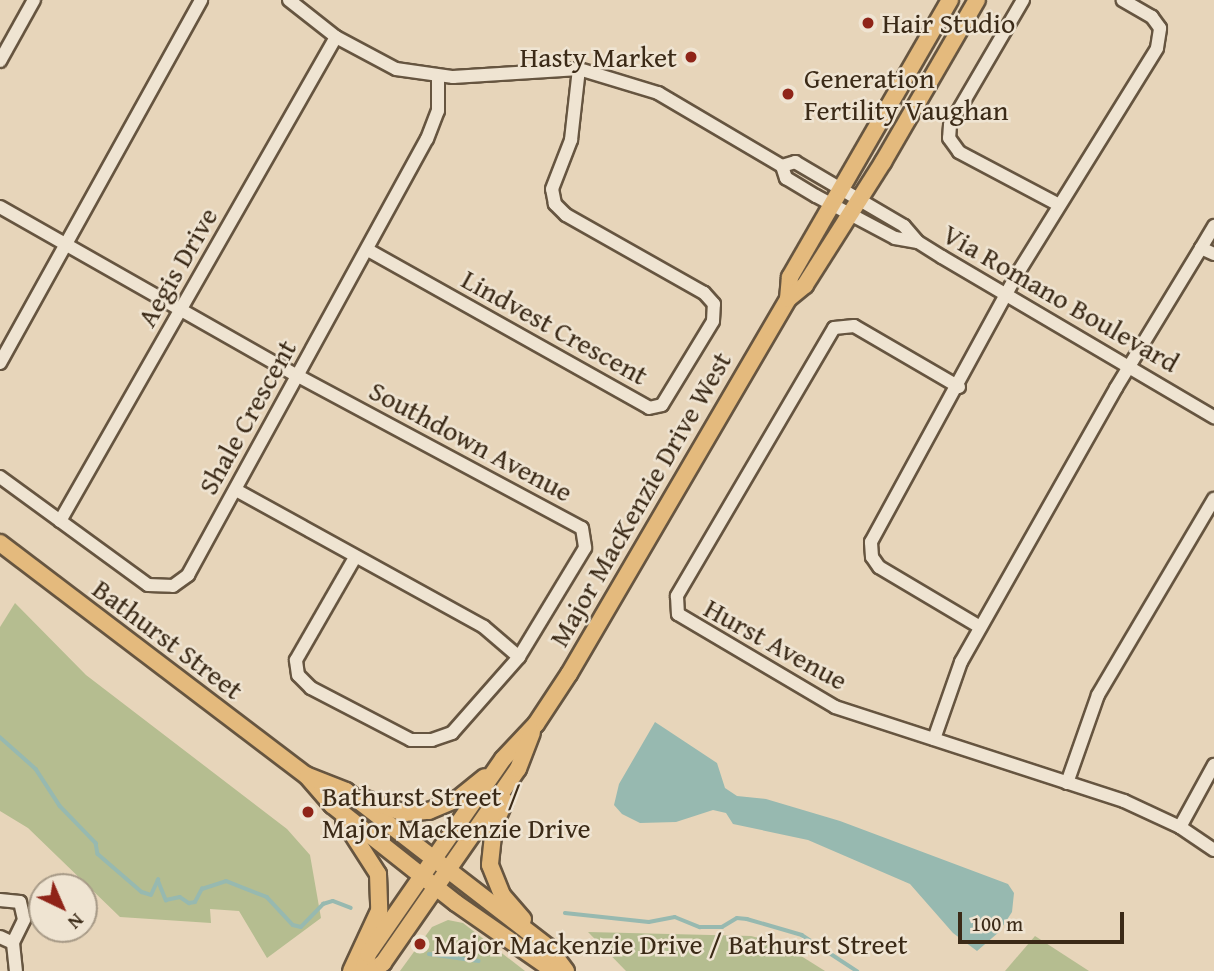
<!DOCTYPE html>
<html>
<head>
<meta charset="utf-8">
<style>
	body { margin:0 }
	#map { position:relative; width:1214px; height:971px; overflow:hidden; background:#e7d5ba; font-family:"Gentium Book Plus",serif }
	div>[style] { position:absolute }
	[style*='--x'] { left:calc(var(--x)*1px); top:calc(var(--y)*1px); width:calc(var(--w)*1px); rotate:calc(var(--a)*1deg) }
	.green>* { inset:0; background:#b5bd90 }
	.water>* { inset:0; background:#97b9b0 }
	.stream>* { height:3.5px; margin:-1.75px; padding:0 1.75px; transform-origin:1.75px; border-radius:1.75px; background:#97b9b0 }
	.roads { filter:drop-shadow(2px 0 #665540) drop-shadow(-2px 0 #665540) drop-shadow(0 2px #665540) drop-shadow(0 -2px #665540) }
	.minor>* { height:12px; margin:-6px; padding:0 6px; transform-origin:6px; border-radius:6px; background:#efe4d2 }
	.major>* { height:16px; margin:-8px; padding:0 8px; transform-origin:8px; border-radius:8px; background:#e4ba7d }
	.dots>* { width:19px; height:19px; translate:-50% -50%; box-sizing:border-box; border:4px solid #efe4d2; border-radius:50% }
	span { translate:-50% -50%; white-space:nowrap; text-align:center; line-height:1.15; -webkit-text-stroke:5px #efe4d2; paint-order:stroke }
	.poi-label { font-size:28px; color:#3b2a17 }
	.left { translate:0 -50%; text-align:left }
	.right { translate:-100% -50%; text-align:right }
	.street-label { font-size:28px; color:#3b2a17 }
	.north { position:absolute; left:28px; top:873px; width:70px; height:70px; box-sizing:border-box; background:#efe4d2; border:2px solid #a79a87; border-radius:50%; rotate:136deg; font-size:19px; font-weight:700; line-height:28px; text-align:center; color:#3b2a17 }
	.north::after { content:''; display:block; margin:auto; width:24px; height:32px; background:#8f2418; clip-path:polygon(50% 0,100% 100%,50% 72%,0 100%) }
	.scale { position:absolute; left:958px; top:912px; width:166px; height:32px; box-sizing:border-box; border:4px solid #3b2a17; border-top:0; padding-left:9px; font-size:21px; line-height:24px; white-space:nowrap; color:#3b2a17; -webkit-text-stroke:5px #efe4d2; paint-order:stroke }
</style>
</head>
<body>
<div id="map">
	<div class="green">
		<i style="clip-path:polygon(15px 603px,86px 675px,287px 829px,310px 855px,321px 918px,267px 958px,239px 911px,210px 909px,211px 923px,120px 917px,28px 828px,0 811px,0 627px)"></i>
		<i style="clip-path:polygon(448px 920px,463px 923px,525px 971px,400px 971px,432px 927px)"></i>
		<i style="clip-path:polygon(588px 932px,751px 936px,782px 944px,825px 971px,626px 971px)"></i>
		<i style="clip-path:polygon(1035px 936px,1089px 971px,1005px 971px)"></i>
	</div>
	<div class="water">
		<i style="clip-path:polygon(655px 722px,717px 763px,725px 788px,737px 796px,766px 799px,840px 821px,1008px 884px,1014px 893px,1012px 912px,999px 932px,977px 951px,953px 933px,910px 884px,808px 840px,733px 824px,726px 813px,713px 810px,676px 822px,640px 823px,622px 814px,614px 805px,619px 784px)"></i>
	</div>
	<div class="stream">
		<i style="--x:0;--y:737;--w:48;--a:41.6"></i>
		<i style="--x:36;--y:769;--w:44;--a:57"></i>
		<i style="--x:60;--y:806;--w:52;--a:45.8"></i>
		<i style="--x:96;--y:843;--w:11;--a:80"></i>
		<i style="--x:98;--y:854;--w:58;--a:40.8"></i>
		<i style="--x:142;--y:892;--w:9;--a:18"></i>
		<i style="--x:151;--y:895;--w:17;--a:-65"></i>
		<i style="--x:158;--y:880;--w:22;--a:68"></i>
		<i style="--x:166;--y:900;--w:14;--a:-12"></i>
		<i style="--x:180;--y:897;--w:11;--a:34"></i>
		<i style="--x:189;--y:903;--w:6;--a:-9"></i>
		<i style="--x:195;--y:902;--w:15;--a:-62"></i>
		<i style="--x:202;--y:889;--w:25;--a:-18"></i>
		<i style="--x:226;--y:881;--w:44;--a:21.3"></i>
		<i style="--x:267;--y:897;--w:38;--a:47"></i>
		<i style="--x:293;--y:925;--w:8;--a:14"></i>
		<i style="--x:301;--y:927;--w:32;--a:-46"></i>
		<i style="--x:323;--y:904;--w:10;--a:-17"></i>
		<i style="--x:333;--y:901;--w:19;--a:21"></i>
		<i style="--x:565;--y:913;--w:84;--a:6.1"></i>
		<i style="--x:649;--y:922;--w:26;--a:-11"></i>
		<i style="--x:675;--y:917;--w:27;--a:22"></i>
		<i style="--x:700;--y:927;--w:22;--a:0"></i>
		<i style="--x:722;--y:927;--w:17;--a:-31"></i>
		<i style="--x:737;--y:918;--w:10;--a:6"></i>
		<i style="--x:747;--y:919;--w:57;--a:16.2"></i>
		<i style="--x:802;--y:935;--w:66;--a:33.2"></i>
		<i style="--x:429;--y:954;--w:50;--a:8"></i>
	</div>
	<div class="roads">
		<div class="minor">
			<i style="--x:289;--y:0;--w:60;--a:38.2"></i>
			<i style="--x:336;--y:37;--w:68;--a:28.1"></i>
			<i style="--x:396;--y:69;--w:58;--a:8"></i>
			<i style="--x:453;--y:77;--w:126;--a:-3.6"></i>
			<i style="--x:579;--y:69;--w:83;--a:16.9"></i>
			<i style="--x:658;--y:93;--w:144;--a:30.5"></i>
			<i style="--x:782;--y:166;--w:13;--a:72"></i>
			<i style="--x:786;--y:178;--w:35;--a:31"></i>
			<i style="--x:816;--y:196;--w:89;--a:28"></i>
			<i style="--x:895;--y:238;--w:23;--a:10"></i>
			<i style="--x:1023;--y:0;--w:145;--a:120.3"></i>
			<i style="--x:950;--y:125;--w:13;--a:94"></i>
			<i style="--x:949;--y:138;--w:17;--a:54"></i>
			<i style="--x:959;--y:152;--w:113;--a:27.9"></i>
			<i style="--x:0;--y:61;--w:70;--a:-60.9"></i>
			<i style="--x:782;--y:166;--w:14;--a:-17"></i>
			<i style="--x:795;--y:162;--w:53;--a:30.4"></i>
			<i style="--x:841;--y:189;--w:73;--a:30.4"></i>
			<i style="--x:904;--y:226;--w:21;--a:49"></i>
			<i style="--x:918;--y:242;--w:28;--a:32"></i>
			<i style="--x:942;--y:257;--w:316;--a:30.5"></i>
			<i style="--x:0;--y:207;--w:343;--a:29.6"></i>
			<i style="--x:298;--y:376;--w:322;--a:28.2"></i>
			<i style="--x:582;--y:528;--w:20;--a:81"></i>
			<i style="--x:585;--y:548;--w:127;--a:121.2"></i>
			<i style="--x:519;--y:657;--w:101;--a:131.4"></i>
			<i style="--x:452;--y:733;--w:21;--a:161"></i>
			<i style="--x:432;--y:740;--w:21;--a:180"></i>
			<i style="--x:411;--y:740;--w:113;--a:-152.5"></i>
			<i style="--x:311;--y:688;--w:18;--a:-135"></i>
			<i style="--x:298;--y:675;--w:15;--a:-98"></i>
			<i style="--x:296;--y:660;--w:116;--a:-60.1"></i>
			<i style="--x:1201;--y:248;--w:26;--a:-59"></i>
			<i style="--x:368;--y:250;--w:322;--a:29.3"></i>
			<i style="--x:649;--y:408;--w:13;--a:-13"></i>
			<i style="--x:662;--y:405;--w:98;--a:-58.7"></i>
			<i style="--x:713;--y:321;--w:17;--a:-87"></i>
			<i style="--x:714;--y:304;--w:15;--a:-132"></i>
			<i style="--x:704;--y:293;--w:159;--a:-150.5"></i>
			<i style="--x:566;--y:215;--w:16;--a:-135"></i>
			<i style="--x:555;--y:204;--w:15;--a:-101"></i>
			<i style="--x:552;--y:189;--w:53;--a:-68.8"></i>
			<i style="--x:571;--y:140;--w:71;--a:-83.6"></i>
			<i style="--x:0;--y:363;--w:415;--a:-61"></i>
			<i style="--x:959;--y:387;--w:121;--a:-149.8"></i>
			<i style="--x:854;--y:326;--w:20;--a:174"></i>
			<i style="--x:834;--y:328;--w:311;--a:120.4"></i>
			<i style="--x:677;--y:596;--w:18;--a:87"></i>
			<i style="--x:678;--y:614;--w:182;--a:30.6"></i>
			<i style="--x:835;--y:707;--w:304;--a:18"></i>
			<i style="--x:1124;--y:801;--w:62;--a:24.9"></i>
			<i style="--x:1180;--y:827;--w:41;--a:34.1"></i>
			<i style="--x:0;--y:477;--w:183;--a:36.1"></i>
			<i style="--x:148;--y:585;--w:25;--a:2"></i>
			<i style="--x:173;--y:586;--w:19;--a:-36"></i>
			<i style="--x:188;--y:575;--w:497;--a:-61.3"></i>
			<i style="--x:427;--y:139;--w:30;--a:-69"></i>
			<i style="--x:438;--y:111;--w:34;--a:-90"></i>
			<i style="--x:236;--y:490;--w:283;--a:28.9"></i>
			<i style="--x:484;--y:627;--w:46;--a:40.6"></i>
			<i style="--x:60;--y:521;--w:557;--a:-60.31"></i>
			<i style="--x:980;--y:627;--w:117;--a:-149.3"></i>
			<i style="--x:879;--y:567;--w:12;--a:-125"></i>
			<i style="--x:872;--y:557;--w:15;--a:-94"></i>
			<i style="--x:871;--y:542;--w:309;--a:-61.4"></i>
			<i style="--x:1019;--y:271;--w:262;--a:-58.2"></i>
			<i style="--x:1157;--y:48;--w:20;--a:-81"></i>
			<i style="--x:1160;--y:28;--w:14;--a:-126"></i>
			<i style="--x:1152;--y:17;--w:34;--a:-150"></i>
			<i style="--x:934;--y:739;--w:82;--a:-70.7"></i>
			<i style="--x:961;--y:662;--w:315;--a:-60.5"></i>
			<i style="--x:1116;--y:388;--w:164;--a:-58.7"></i>
			<i style="--x:1201;--y:248;--w:14;--a:25"></i>
			<i style="--x:1067;--y:783;--w:93;--a:-70.6"></i>
			<i style="--x:1098;--y:695;--w:228;--a:-59.4"></i>
			<i style="--x:1180;--y:827;--w:71;--a:-61.3"></i>
			<i style="--x:0;--y:900;--w:20;--a:6"></i>
			<i style="--x:20;--y:902;--w:18;--a:77"></i>
			<i style="--x:24;--y:920;--w:25;--a:116"></i>
			<i style="--x:13;--y:943;--w:28;--a:84"></i>
			<i style="--x:0;--y:937;--w:14;--a:25"></i>
		</div>
		<div class="major">
			<i style="--x:788;--y:299;--w:22;--a:-85"></i>
			<i style="--x:790;--y:277;--w:320;--a:-60"></i>
			<i style="--x:0;--y:543;--w:384;--a:37.2"></i>
			<i style="--x:306;--y:775;--w:40;--a:49"></i>
			<i style="--x:332;--y:805;--w:158;--a:38.3"></i>
			<i style="--x:456;--y:903;--w:119;--a:34.8"></i>
			<i style="--x:308;--y:776;--w:41;--a:21.5"></i>
			<i style="--x:346;--y:791;--w:255;--a:37.7"></i>
			<i style="--x:548;--y:947;--w:30;--a:53"></i>
			<i style="--x:363;--y:798;--w:44;--a:20.1"></i>
			<i style="--x:404;--y:813;--w:25;--a:-5"></i>
			<i style="--x:429;--y:811;--w:33;--a:-23"></i>
			<i style="--x:459;--y:798;--w:33;--a:-39"></i>
			<i style="--x:505;--y:801;--w:27;--a:114"></i>
			<i style="--x:494;--y:826;--w:39;--a:96"></i>
			<i style="--x:490;--y:865;--w:32;--a:68"></i>
			<i style="--x:502;--y:895;--w:32;--a:49"></i>
			<i style="--x:344;--y:821;--w:63;--a:57.3"></i>
			<i style="--x:378;--y:874;--w:37;--a:88"></i>
			<i style="--x:379;--y:911;--w:66;--a:115"></i>
			<i style="--x:363;--y:971;--w:18;--a:-74"></i>
			<i style="--x:368;--y:954;--w:237;--a:-55.3"></i>
			<i style="--x:503;--y:759;--w:48;--a:-46.7"></i>
			<i style="--x:536;--y:724;--w:60;--a:-56.6"></i>
			<i style="--x:569;--y:674;--w:434;--a:-59.7"></i>
			<i style="--x:788;--y:299;--w:22;--a:-39"></i>
			<i style="--x:805;--y:285;--w:146;--a:-57.6"></i>
			<i style="--x:883;--y:162;--w:187;--a:-59.9"></i>
			<i style="--x:372;--y:971;--w:14;--a:-36"></i>
			<i style="--x:383;--y:963;--w:236;--a:-55.2"></i>
			<i style="--x:518;--y:769;--w:39;--a:-69"></i>
		</div>
	</div>
	<div class="dots">
		<i style="left:868px;top:23px;background:#8f2418"></i>
		<i style="left:691px;top:57px;background:#8f2418"></i>
		<i style="left:788px;top:94px;background:#8f2418"></i>
		<i style="left:308px;top:812px;background:#8f2418"></i>
		<i style="left:420px;top:944px;background:#8f2418"></i>
	</div>
	<div class="poi-label">
		<span class="left" style="left:882px;top:23px">Hair Studio</span>
		<span class="right" style="left:677px;top:57px">Hasty Market</span>
		<span class="left" style="left:804px;top:94px">Generation<br>Fertility Vaughan</span>
		<span class="left" style="left:322px;top:812px">Bathurst Street /<br>Major Mackenzie Drive</span>
		<span class="left" style="left:434px;top:944px">Major Mackenzie Drive / Bathurst Street</span>
	</div>
	<div class="street-label">
		<span style="left:177px;top:267px;rotate:-60deg">Aegis Drive</span>
		<span style="left:1061px;top:298px;rotate:30deg">Via Romano Boulevard</span>
		<span style="left:555px;top:327px;rotate:29deg">Lindvest Crescent</span>
		<span style="left:247px;top:417px;rotate:-61deg">Shale Crescent</span>
		<span style="left:471px;top:441px;rotate:28deg">Southdown Avenue</span>
		<span style="left:640px;top:499px;rotate:-60deg">Major MacKenzie Drive West</span>
		<span style="left:168px;top:639px;rotate:37deg">Bathurst Street</span>
		<span style="left:776px;top:644px;rotate:29deg">Hurst Avenue</span>
	</div>
	<div class="north">N</div>
	<div class="scale">100 m</div>
</div>
</body>
</html>
